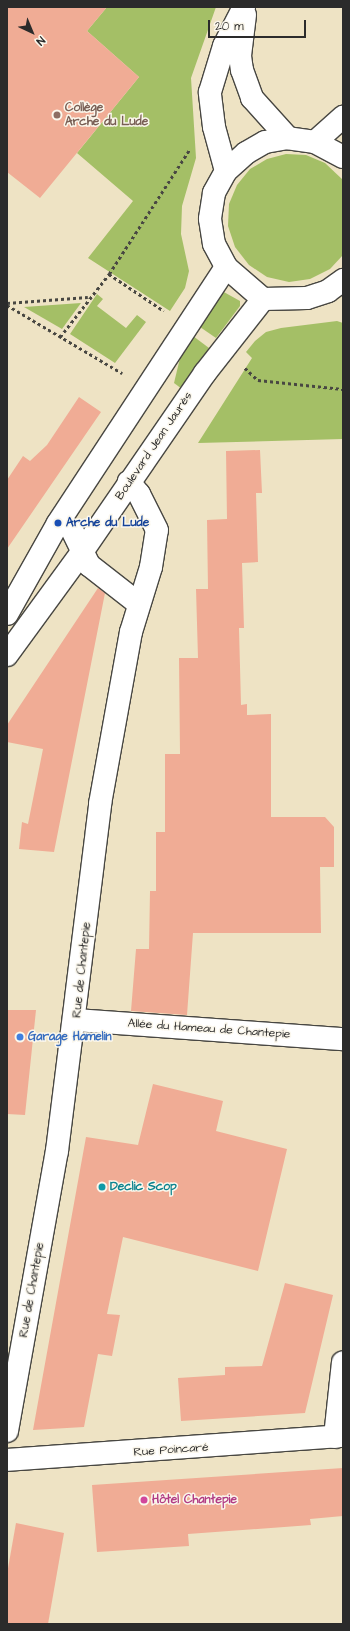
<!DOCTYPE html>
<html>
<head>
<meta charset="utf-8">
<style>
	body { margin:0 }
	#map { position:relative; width:350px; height:1631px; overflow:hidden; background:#eee3c4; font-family:"Architects Daughter",sans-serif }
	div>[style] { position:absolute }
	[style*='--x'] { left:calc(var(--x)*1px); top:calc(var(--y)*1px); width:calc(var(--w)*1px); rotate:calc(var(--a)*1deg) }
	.green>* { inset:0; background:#a4bf66 }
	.building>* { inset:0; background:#f0ac95 }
	.path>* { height:2.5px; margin-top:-1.25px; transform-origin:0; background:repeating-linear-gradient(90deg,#484742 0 3px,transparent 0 6px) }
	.roads { filter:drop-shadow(1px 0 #484742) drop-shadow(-1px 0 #484742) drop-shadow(0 1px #484742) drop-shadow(0 -1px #484742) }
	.minor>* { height:22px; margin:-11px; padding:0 11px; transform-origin:11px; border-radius:11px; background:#fff }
	.tertiary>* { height:22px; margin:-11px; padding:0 11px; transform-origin:11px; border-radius:11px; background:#fff }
	.primary>* { height:22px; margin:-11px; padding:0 11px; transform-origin:11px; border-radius:11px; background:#fff }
	.dots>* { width:11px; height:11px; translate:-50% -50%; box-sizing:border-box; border:2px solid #fbf7ec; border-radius:50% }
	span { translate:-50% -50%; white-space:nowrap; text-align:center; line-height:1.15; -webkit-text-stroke:3px #fbf7ec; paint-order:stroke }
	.education-label { font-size:12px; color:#785e54; font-weight:700 }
	.left { translate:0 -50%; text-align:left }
	.street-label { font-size:12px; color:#2b2b2b }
	.transit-label { font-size:12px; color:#164399; font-weight:700 }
	.shop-label { font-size:12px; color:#366cbe; font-weight:700 }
	.culture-label { font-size:12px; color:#0d838f; font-weight:700 }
	.hotel-label { font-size:12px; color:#b23c85; font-weight:700 }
	.frame { position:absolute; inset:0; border:8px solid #2b2b2b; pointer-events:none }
	.north { position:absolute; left:12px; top:12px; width:40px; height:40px; -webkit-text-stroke:3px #fbf7ec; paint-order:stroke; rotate:136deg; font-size:11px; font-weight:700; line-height:16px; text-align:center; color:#2b2b2b }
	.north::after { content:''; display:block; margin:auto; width:14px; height:18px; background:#2b2b2b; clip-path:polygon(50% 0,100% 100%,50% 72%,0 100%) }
	.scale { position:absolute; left:208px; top:20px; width:98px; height:18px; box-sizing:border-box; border:2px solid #2b2b2b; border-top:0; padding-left:5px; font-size:12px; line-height:14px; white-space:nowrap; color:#2b2b2b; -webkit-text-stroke:3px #fbf7ec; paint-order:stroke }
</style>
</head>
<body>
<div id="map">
	<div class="green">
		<i style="clip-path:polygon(107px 7px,216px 7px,191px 78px,196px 158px,182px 206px,181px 234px,189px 271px,185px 288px,170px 311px,88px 258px,133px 201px,77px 153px,139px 77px,87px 31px)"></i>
		<i style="clip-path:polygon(286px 154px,306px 155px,325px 163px,343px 180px,343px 255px,330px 269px,310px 279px,289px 282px,267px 277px,249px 265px,235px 247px,228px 226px,229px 204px,237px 185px,250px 169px,267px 159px)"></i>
		<i style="clip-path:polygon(222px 291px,240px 301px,240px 306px,216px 338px,200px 327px)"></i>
		<i style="clip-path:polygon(97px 294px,103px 299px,97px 306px,126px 328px,137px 315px,146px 322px,115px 363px,70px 334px)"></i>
		<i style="clip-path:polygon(81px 303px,62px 329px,24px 307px)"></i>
		<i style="clip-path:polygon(337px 321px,343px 323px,343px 439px,198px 443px,252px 358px,246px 352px,255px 341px,266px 332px,281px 328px)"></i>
		<i style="clip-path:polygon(193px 336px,209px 348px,182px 389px,174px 383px,181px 354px)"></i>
	</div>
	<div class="building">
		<i style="clip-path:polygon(7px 7px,107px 7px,87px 31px,139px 77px,40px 198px,7px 172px)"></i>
		<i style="clip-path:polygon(79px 397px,101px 412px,7px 549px,7px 480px,23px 456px,30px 461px,47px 445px)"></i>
		<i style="clip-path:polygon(260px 450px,262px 493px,256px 493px,258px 562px,242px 563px,244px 628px,239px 628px,241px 705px,247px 704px,247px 715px,271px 714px,271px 817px,325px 817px,334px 827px,334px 867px,320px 867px,321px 933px,193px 933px,187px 1015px,131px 1011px,136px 949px,149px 949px,150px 891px,156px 891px,156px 832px,165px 832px,165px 754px,180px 754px,179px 658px,198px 658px,196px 589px,208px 589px,207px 520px,227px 519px,226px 451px)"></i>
		<i style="clip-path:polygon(98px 588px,105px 593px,54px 852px,19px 849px,22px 822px,28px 824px,43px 749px,7px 742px,7px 725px)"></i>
		<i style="clip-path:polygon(7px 1010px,36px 1010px,25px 1115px,7px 1114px)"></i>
		<i style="clip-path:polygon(153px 1084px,223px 1101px,216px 1131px,287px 1149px,258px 1271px,123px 1237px,107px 1314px,120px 1315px,112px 1356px,98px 1354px,84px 1427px,33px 1430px,86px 1137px,138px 1145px)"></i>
		<i style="clip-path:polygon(285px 1283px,333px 1295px,305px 1413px,181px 1421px,178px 1378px,225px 1375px,225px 1367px,262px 1366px)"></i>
		<i style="clip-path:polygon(343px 1468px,343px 1516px,310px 1519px,311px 1525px,188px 1534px,189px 1546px,97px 1552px,92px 1485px)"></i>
		<i style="clip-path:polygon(16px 1523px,64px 1533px,48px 1624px,7px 1624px,7px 1574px)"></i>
	</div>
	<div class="path">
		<i style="--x:109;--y:274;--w:66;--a:33.9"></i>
		<i style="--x:7;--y:303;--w:81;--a:-4.2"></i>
		<i style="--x:7;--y:305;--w:134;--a:30.6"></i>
		<i style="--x:60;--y:337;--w:80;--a:-52.1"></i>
		<i style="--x:109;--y:274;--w:149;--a:-57.1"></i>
		<i style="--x:245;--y:368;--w:18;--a:43"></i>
		<i style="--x:258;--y:380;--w:85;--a:6"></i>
	</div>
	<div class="roads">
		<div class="minor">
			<i style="--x:76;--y:1020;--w:268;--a:4.1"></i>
			<i style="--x:335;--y:1437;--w:75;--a:-83.9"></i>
			<i style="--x:7;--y:1460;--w:337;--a:-4.1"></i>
		</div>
		<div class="tertiary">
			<i style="--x:245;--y:15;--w:41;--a:97"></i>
			<i style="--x:240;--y:56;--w:14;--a:82"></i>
			<i style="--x:242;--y:70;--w:30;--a:70"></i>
			<i style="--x:252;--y:98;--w:54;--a:48"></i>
			<i style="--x:226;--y:171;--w:46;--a:-105.3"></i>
			<i style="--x:214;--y:127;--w:35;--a:-97"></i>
			<i style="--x:210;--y:92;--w:48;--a:-73.1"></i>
			<i style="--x:224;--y:46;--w:44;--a:-62.9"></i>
			<i style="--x:73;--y:532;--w:37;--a:64"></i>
			<i style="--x:89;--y:565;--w:63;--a:38"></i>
			<i style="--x:7;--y:1431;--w:284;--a:-79.9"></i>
			<i style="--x:57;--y:1151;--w:350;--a:-82.9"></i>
			<i style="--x:100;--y:804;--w:175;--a:-79.8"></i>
			<i style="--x:131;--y:632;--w:68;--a:-72.9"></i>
			<i style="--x:151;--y:567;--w:37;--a:-81"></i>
			<i style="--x:157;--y:530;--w:40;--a:-116.6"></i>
			<i style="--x:139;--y:494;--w:16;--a:-130"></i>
		</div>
		<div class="primary">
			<i style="--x:315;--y:142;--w:38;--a:-42"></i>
			<i style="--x:343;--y:157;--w:32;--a:-152"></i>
			<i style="--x:315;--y:142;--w:27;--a:-172"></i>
			<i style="--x:288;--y:138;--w:23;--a:170"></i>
			<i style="--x:265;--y:142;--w:22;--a:150"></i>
			<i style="--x:246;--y:153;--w:27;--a:138"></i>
			<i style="--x:226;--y:171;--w:25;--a:119"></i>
			<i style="--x:214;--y:193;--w:26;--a:99"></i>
			<i style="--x:210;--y:219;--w:25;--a:81"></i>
			<i style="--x:214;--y:244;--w:26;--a:62"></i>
			<i style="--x:226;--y:267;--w:49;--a:40.9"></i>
			<i style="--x:263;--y:299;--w:44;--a:-1.3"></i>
			<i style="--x:307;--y:298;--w:22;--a:-18"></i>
			<i style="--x:328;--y:291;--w:19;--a:-36"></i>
			<i style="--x:7;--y:614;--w:104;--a:-60.7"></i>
			<i style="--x:58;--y:523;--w:306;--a:-56.7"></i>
			<i style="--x:7;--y:655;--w:127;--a:-53.9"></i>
			<i style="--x:82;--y:552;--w:217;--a:-55.5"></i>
			<i style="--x:205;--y:373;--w:94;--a:-51.9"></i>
		</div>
	</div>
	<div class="dots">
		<i style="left:57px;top:115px;background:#8d6e63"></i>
		<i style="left:58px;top:523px;background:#1a4fb4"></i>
		<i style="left:20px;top:1037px;background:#3f7fe0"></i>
		<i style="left:102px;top:1187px;background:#0f9aa8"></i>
		<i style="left:144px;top:1500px;background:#d1479c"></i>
	</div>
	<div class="education-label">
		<span class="left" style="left:65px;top:115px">Collège<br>Arche du Lude</span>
	</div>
	<div class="street-label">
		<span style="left:154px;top:446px;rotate:-56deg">Boulevard Jean Jaurès</span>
		<span style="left:82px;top:970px;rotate:-84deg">Rue de Chantepie</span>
		<span style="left:209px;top:1029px;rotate:4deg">Allée du Hameau de Chantepie</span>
		<span style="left:32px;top:1290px;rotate:-80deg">Rue de Chantepie</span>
		<span style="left:171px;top:1450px;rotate:-4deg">Rue Poincaré</span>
	</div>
	<div class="transit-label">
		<span class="left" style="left:66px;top:523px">Arche du Lude</span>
	</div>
	<div class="shop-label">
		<span class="left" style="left:28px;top:1037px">Garage Hamelin</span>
	</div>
	<div class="culture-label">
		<span class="left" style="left:110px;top:1187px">Declic Scop</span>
	</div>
	<div class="hotel-label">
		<span class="left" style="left:152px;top:1500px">Hôtel Chantepie</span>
	</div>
	<div class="frame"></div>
	<div class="north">N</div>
	<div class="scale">20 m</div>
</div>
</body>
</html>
